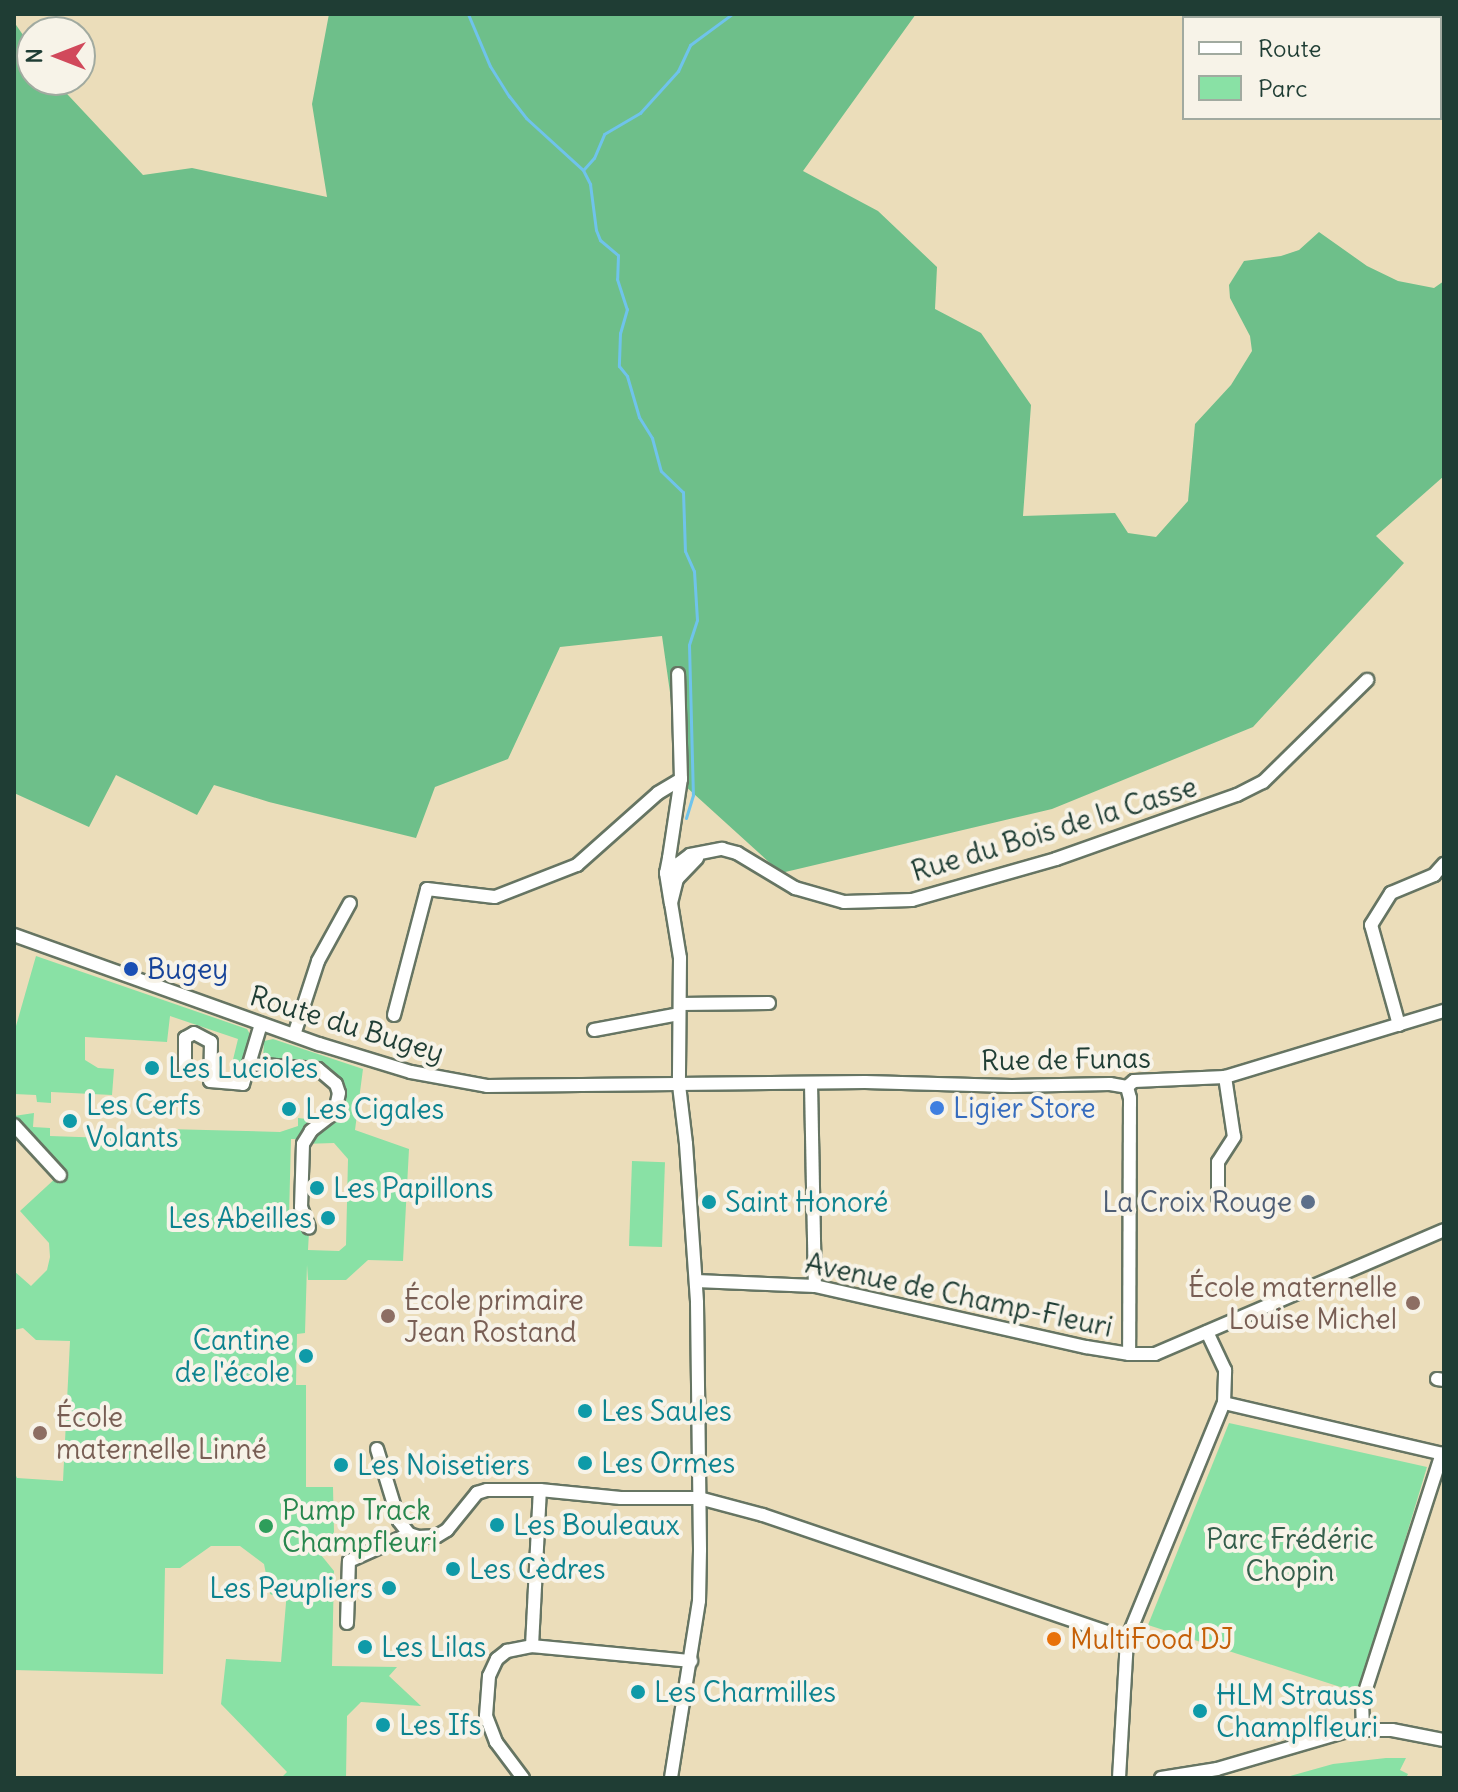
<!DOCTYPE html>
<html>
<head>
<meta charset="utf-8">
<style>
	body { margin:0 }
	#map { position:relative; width:1458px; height:1792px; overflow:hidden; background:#ebddba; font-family:Delius,sans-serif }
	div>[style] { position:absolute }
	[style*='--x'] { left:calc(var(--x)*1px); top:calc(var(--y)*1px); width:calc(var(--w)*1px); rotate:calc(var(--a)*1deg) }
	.green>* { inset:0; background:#89e1a5; transform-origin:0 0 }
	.forest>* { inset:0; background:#6ebf8a }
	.stream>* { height:3px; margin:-1.5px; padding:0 1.5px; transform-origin:1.5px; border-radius:1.5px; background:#6fc3eb }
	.roads { filter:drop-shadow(2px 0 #667563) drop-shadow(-2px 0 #667563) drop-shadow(0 2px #667563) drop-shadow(0 -2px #667563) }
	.minor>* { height:12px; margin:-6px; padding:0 6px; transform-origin:6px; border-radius:6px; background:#fff }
	.dots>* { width:22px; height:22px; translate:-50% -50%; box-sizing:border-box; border:4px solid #f7f3e8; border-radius:50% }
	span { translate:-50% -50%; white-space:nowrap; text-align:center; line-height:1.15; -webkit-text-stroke:8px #f7f3e8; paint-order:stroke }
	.street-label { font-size:28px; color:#1f3d34 }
	.transit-label { font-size:28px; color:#164399 }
	.left { translate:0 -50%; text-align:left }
	.culture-label { font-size:28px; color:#0d838f }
	.right { translate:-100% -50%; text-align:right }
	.shop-label { font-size:28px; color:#366cbe }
	.service-label { font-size:28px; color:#4e5e75 }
	.education-label { font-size:28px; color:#785e54 }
	.leisure-label { font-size:28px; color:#27864d }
	.park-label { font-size:28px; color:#345e4b }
	.food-label { font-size:28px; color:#c56008 }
	.frame { position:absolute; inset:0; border:16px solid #1f3d34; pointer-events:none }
	.legend { position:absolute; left:1182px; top:16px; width:260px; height:104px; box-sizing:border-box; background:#f7f3e8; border:2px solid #a1aaa0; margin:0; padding:10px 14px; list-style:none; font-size:24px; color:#1f3d34 }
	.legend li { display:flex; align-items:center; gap:16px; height:40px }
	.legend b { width:40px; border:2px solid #a1aaa0 }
	.north { position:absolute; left:16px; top:16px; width:80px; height:80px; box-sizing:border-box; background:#f7f3e8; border:2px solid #a1aaa0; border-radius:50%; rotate:270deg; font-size:22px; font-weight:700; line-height:32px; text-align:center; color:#1f3d34 }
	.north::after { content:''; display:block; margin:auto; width:28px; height:36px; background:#d1495b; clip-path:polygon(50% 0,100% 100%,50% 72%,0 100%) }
</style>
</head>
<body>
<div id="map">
	<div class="green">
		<i style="clip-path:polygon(36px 956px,247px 1029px,251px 1036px,240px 1076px,230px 1072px,238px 1039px,170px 1016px,167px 1042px,85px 1037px,85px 1060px,98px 1068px,114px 1069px,112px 1095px,51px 1092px,51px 1103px,37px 1102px,36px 1095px,14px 1094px,14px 1033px)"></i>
		<i style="clip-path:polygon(273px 1039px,363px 1069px,355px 1130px,409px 1149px,403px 1261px,368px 1260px,346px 1280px,308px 1280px,307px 1265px,305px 1333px,297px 1334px,296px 1385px,306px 1385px,306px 1487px,333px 1487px,334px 1532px,321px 1555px,334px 1571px,332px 1666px,397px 1667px,389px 1676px,421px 1706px,361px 1702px,347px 1716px,346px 1778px,281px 1778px,287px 1772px,221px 1704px,226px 1659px,281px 1662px,287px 1591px,284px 1600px,270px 1594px,264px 1564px,240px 1546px,211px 1546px,180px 1568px,165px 1568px,163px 1674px,14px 1670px,14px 1471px,17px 1478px,63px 1481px,70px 1341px,36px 1340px,23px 1328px,14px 1330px,14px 1271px,31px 1286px,47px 1270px,50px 1257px,49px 1243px,20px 1211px,59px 1175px,14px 1125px,14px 1116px,34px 1113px,33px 1127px,50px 1128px,50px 1136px,165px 1140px,166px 1129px,280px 1132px,298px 1126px,298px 1118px,315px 1120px,306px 1126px,299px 1139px,291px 1139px,289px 1217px,300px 1219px,309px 1232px,308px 1250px,339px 1251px,346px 1245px,348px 1159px,334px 1143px,303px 1144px,334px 1112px,332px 1079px,263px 1060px,264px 1041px)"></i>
		<i style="left:632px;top:1161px;width:33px;height:85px;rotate:2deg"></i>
		<i style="clip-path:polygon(1229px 1423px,1427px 1467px,1359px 1693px,1148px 1625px)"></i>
		<i style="clip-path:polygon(1386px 1758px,1406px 1758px,1400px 1770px,1408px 1774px,1406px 1778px,1283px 1778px,1333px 1764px)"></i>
	</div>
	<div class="forest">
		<i style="clip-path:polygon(329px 14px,916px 14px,803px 171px,878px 211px,937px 267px,935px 309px,981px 333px,1031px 405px,1023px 516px,1115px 513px,1128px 533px,1156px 537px,1188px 501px,1195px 424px,1231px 385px,1252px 351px,1250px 336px,1230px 298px,1229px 285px,1244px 261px,1281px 256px,1299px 250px,1319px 232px,1367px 266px,1398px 281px,1434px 288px,1444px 281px,1444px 476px,1376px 536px,1404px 563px,1253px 727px,1052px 809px,781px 873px,683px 784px,662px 636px,560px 647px,508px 759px,435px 787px,416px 838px,269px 802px,214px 785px,197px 815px,116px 775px,89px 827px,14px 793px,14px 22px,32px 48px,32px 80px,54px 80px,143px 175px,192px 168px,327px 197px,312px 104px)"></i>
	</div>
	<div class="stream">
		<i style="--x:468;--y:14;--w:56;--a:67.1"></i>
		<i style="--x:490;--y:66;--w:36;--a:58"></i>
		<i style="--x:509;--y:96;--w:28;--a:52"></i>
		<i style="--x:526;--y:118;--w:77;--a:42.4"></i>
		<i style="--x:583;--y:170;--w:16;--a:63"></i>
		<i style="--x:590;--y:184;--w:46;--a:82.6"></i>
		<i style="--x:596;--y:230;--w:11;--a:68"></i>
		<i style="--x:600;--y:240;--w:23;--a:40"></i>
		<i style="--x:618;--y:255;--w:24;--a:92"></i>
		<i style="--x:617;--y:279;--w:32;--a:72"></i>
		<i style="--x:627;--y:309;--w:25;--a:106"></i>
		<i style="--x:620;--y:333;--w:33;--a:92"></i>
		<i style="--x:619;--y:366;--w:13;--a:51"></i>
		<i style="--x:627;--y:376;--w:43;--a:73.7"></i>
		<i style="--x:639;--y:417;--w:25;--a:58"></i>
		<i style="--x:652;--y:438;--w:34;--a:75"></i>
		<i style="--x:661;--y:471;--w:30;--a:44"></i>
		<i style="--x:683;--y:492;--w:59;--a:88.1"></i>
		<i style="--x:685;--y:551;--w:22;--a:66"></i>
		<i style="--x:694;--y:571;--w:49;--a:86.5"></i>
		<i style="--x:697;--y:620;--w:26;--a:108"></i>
		<i style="--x:689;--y:645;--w:150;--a:88.5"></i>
		<i style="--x:693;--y:795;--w:24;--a:107"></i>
		<i style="--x:584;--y:169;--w:15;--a:-48"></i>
		<i style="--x:594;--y:158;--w:26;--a:-67"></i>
		<i style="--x:604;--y:134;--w:42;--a:-30.3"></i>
		<i style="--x:640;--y:113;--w:57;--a:-47.9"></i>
		<i style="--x:678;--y:71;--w:29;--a:-65"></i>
		<i style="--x:690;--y:45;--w:52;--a:-36.4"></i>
	</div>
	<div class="roads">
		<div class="minor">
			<i style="--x:669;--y:858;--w:80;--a:-81.4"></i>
			<i style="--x:681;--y:779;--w:105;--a:-91.6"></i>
			<i style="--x:666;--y:873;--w:30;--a:-37"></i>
			<i style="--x:690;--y:855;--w:33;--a:-11"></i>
			<i style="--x:722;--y:849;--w:16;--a:15"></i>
			<i style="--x:737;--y:853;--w:68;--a:31.1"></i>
			<i style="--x:795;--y:888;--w:51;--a:15.9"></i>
			<i style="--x:844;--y:902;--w:68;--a:-1.7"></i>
			<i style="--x:912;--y:900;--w:150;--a:-15.9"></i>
			<i style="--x:1056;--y:859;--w:192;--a:-19.5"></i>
			<i style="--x:1237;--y:795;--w:29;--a:-27"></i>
			<i style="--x:1263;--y:782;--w:146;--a:-44.4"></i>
			<i style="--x:677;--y:879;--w:22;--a:-111"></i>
			<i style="--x:669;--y:858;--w:15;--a:101"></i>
			<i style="--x:666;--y:873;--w:30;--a:81"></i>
			<i style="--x:671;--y:903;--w:25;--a:-76"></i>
			<i style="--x:677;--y:879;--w:29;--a:-46"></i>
			<i style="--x:671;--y:903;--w:56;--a:80.7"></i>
			<i style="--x:680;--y:958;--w:127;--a:90.5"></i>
			<i style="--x:679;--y:1085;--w:59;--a:83.2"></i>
			<i style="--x:686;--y:1144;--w:159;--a:86"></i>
			<i style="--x:697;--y:1303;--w:247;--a:89.3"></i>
			<i style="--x:700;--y:1550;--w:51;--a:91.1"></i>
			<i style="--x:699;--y:1601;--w:179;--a:99"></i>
			<i style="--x:14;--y:935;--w:324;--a:19.7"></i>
			<i style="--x:319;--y:1044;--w:96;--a:16.9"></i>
			<i style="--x:411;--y:1072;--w:77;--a:10.4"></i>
			<i style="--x:487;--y:1086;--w:378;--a:-0.6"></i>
			<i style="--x:865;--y:1082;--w:147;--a:1.6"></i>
			<i style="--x:1012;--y:1086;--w:98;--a:-1.2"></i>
			<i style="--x:1110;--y:1084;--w:17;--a:10"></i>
			<i style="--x:1127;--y:1087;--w:9;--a:-41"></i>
			<i style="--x:1134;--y:1081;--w:91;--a:-2.5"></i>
			<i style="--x:1225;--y:1077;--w:229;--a:-16.8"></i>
			<i style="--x:680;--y:1004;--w:89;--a:-0.6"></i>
			<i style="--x:394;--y:1015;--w:130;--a:-75.3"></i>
			<i style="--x:427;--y:889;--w:68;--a:6.7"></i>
			<i style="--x:495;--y:897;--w:88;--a:-21.3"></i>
			<i style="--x:577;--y:865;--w:108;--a:-41.6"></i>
			<i style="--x:658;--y:793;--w:27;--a:-31"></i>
			<i style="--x:1399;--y:1025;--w:104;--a:-105.6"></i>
			<i style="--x:1371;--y:925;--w:38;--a:-58"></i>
			<i style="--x:1391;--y:893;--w:47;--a:-22.7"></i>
			<i style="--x:1434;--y:875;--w:15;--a:-48"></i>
			<i style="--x:594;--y:1030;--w:86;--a:-10.7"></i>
			<i style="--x:294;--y:1035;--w:78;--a:-72"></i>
			<i style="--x:318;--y:961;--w:66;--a:-61.1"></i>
			<i style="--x:249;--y:1064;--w:69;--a:4.1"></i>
			<i style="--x:318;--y:1069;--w:23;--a:40"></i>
			<i style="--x:336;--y:1084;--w:9;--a:72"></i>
			<i style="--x:339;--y:1093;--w:19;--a:102"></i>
			<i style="--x:335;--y:1112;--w:31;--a:142"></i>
			<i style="--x:311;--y:1131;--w:15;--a:122"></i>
			<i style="--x:303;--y:1144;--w:63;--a:91.8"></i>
			<i style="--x:301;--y:1207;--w:22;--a:69"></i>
			<i style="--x:210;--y:1073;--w:25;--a:-173"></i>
			<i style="--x:185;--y:1070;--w:32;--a:-90"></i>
			<i style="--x:185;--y:1038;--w:10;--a:-29"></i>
			<i style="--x:194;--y:1033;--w:19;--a:28"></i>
			<i style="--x:211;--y:1042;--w:39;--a:91"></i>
			<i style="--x:210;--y:1081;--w:33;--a:5"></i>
			<i style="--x:243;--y:1084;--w:63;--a:-73.3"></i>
			<i style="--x:811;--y:1083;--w:203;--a:88.9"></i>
			<i style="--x:1127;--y:1087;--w:11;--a:75"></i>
			<i style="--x:1130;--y:1098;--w:256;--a:90.2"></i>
			<i style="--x:14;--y:1125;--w:68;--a:47.4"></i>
			<i style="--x:1218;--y:1198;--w:36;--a:-90"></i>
			<i style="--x:1218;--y:1162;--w:30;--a:-57"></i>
			<i style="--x:1234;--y:1137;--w:61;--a:-98.5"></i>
			<i style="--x:696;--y:1281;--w:119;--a:2.4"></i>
			<i style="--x:815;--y:1286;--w:278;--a:12.7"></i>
			<i style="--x:1086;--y:1347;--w:44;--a:9.2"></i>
			<i style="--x:1129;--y:1354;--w:26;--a:0"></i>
			<i style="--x:1155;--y:1354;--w:314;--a:-23.2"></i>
			<i style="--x:1437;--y:1379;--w:7;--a:8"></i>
			<i style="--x:1224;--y:1403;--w:226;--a:13.1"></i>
			<i style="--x:377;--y:1449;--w:75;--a:73"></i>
			<i style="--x:399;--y:1521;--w:16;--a:52"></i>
			<i style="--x:409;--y:1534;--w:9;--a:18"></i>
			<i style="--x:418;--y:1537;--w:19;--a:-3"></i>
			<i style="--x:437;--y:1536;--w:12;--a:-31"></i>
			<i style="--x:447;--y:1530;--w:48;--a:-51"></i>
			<i style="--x:477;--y:1493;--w:10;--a:-17"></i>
			<i style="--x:487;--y:1490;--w:53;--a:0"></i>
			<i style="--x:540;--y:1490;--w:81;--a:5.6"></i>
			<i style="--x:621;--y:1498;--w:78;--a:0"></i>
			<i style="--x:699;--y:1498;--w:66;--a:14.9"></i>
			<i style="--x:763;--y:1515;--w:385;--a:18.8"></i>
			<i style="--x:347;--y:1623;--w:62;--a:-88.2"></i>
			<i style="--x:349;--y:1561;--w:66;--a:-24.2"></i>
			<i style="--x:532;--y:1646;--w:156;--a:-87.1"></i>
			<i style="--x:1363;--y:1729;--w:28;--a:-92"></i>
			<i style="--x:1362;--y:1701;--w:260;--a:-72.1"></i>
			<i style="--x:523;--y:1778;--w:45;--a:-126.9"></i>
			<i style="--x:496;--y:1742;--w:28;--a:-111"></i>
			<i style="--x:486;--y:1716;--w:40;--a:-85.7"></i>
			<i style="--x:489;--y:1676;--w:19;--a:-65"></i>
			<i style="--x:497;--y:1659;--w:13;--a:-39"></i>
			<i style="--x:507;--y:1651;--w:25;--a:-11"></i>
			<i style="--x:532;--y:1646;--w:160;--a:5.4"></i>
			<i style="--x:1119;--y:1778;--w:139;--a:-86.7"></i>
			<i style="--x:1127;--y:1639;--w:255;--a:-67.7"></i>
			<i style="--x:1224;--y:1403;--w:33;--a:-88"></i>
			<i style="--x:1225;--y:1370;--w:42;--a:-115.3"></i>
			<i style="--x:1161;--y:1778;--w:57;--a:-9.1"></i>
			<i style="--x:1217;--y:1769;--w:139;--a:-16.3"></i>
			<i style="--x:1350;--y:1730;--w:42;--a:0"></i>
			<i style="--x:1392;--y:1730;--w:53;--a:10.9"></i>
		</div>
	</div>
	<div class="dots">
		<i style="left:131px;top:969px;background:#1a4fb4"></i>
		<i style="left:152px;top:1068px;background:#0f9aa8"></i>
		<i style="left:937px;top:1108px;background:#3f7fe0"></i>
		<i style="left:289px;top:1109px;background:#0f9aa8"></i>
		<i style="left:70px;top:1121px;background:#0f9aa8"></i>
		<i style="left:317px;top:1188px;background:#0f9aa8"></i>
		<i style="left:709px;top:1202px;background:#0f9aa8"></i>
		<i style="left:1308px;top:1202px;background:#5c6f8a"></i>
		<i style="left:328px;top:1218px;background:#0f9aa8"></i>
		<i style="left:1413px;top:1303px;background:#8d6e63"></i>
		<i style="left:388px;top:1316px;background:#8d6e63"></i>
		<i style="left:306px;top:1356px;background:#0f9aa8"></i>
		<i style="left:585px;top:1411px;background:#0f9aa8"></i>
		<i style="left:40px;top:1433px;background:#8d6e63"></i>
		<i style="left:585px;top:1463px;background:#0f9aa8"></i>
		<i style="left:341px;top:1465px;background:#0f9aa8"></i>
		<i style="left:497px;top:1525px;background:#0f9aa8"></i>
		<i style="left:266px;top:1526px;background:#2e9e5b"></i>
		<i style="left:453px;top:1569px;background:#0f9aa8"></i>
		<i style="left:389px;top:1588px;background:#0f9aa8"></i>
		<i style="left:1054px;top:1639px;background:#e8710a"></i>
		<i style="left:365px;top:1647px;background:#0f9aa8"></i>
		<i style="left:638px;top:1692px;background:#0f9aa8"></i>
		<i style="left:1200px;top:1711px;background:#0f9aa8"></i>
		<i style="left:383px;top:1725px;background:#0f9aa8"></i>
	</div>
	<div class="street-label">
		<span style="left:1054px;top:829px;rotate:-17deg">Rue du Bois de la Casse</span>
		<span style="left:347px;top:1024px;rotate:17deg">Route du Bugey</span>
		<span style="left:1066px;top:1059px;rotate:-1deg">Rue de Funas</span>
		<span style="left:959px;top:1295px;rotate:12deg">Avenue de Champ-Fleuri</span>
	</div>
	<div class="transit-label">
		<span class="left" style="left:147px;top:969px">Bugey</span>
	</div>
	<div class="culture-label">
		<span class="left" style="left:168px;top:1068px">Les Lucioles</span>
		<span class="left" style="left:86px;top:1121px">Les Cerfs<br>Volants</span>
		<span class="left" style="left:305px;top:1109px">Les Cigales</span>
		<span class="left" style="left:333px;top:1188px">Les Papillons</span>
		<span class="left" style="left:725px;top:1202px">Saint Honoré</span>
		<span class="right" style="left:312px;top:1218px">Les Abeilles</span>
		<span class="right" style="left:290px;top:1356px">Cantine<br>de l'école</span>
		<span class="left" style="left:601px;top:1411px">Les Saules</span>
		<span class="left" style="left:601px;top:1463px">Les Ormes</span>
		<span class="left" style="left:357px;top:1465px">Les Noisetiers</span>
		<span class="left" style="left:513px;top:1525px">Les Bouleaux</span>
		<span class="left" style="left:469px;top:1569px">Les Cèdres</span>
		<span class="right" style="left:373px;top:1588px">Les Peupliers</span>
		<span class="left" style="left:381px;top:1647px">Les Lilas</span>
		<span class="left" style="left:654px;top:1692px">Les Charmilles</span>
		<span class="left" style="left:1216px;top:1711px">HLM Strauss<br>Champlfleuri</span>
		<span class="left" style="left:399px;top:1725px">Les Ifs</span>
	</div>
	<div class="shop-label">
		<span class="left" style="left:953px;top:1108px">Ligier Store</span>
	</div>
	<div class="service-label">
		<span class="right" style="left:1292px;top:1202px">La Croix Rouge</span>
	</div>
	<div class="education-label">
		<span class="right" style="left:1397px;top:1303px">École maternelle<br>Louise Michel</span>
		<span class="left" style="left:404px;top:1316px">École primaire<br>Jean Rostand</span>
		<span class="left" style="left:56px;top:1433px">École<br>maternelle Linné</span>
	</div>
	<div class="leisure-label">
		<span class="left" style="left:282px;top:1526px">Pump Track<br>Champfleuri</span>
	</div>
	<div class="park-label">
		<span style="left:1290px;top:1555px">Parc Frédéric<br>Chopin</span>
	</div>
	<div class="food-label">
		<span class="left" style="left:1070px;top:1639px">MultiFood DJ</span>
	</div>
	<div class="frame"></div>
	<ul class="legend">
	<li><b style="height:10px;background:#fff"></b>Route</li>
	<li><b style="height:22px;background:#89e1a5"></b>Parc</li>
	</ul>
	<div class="north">N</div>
</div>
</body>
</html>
